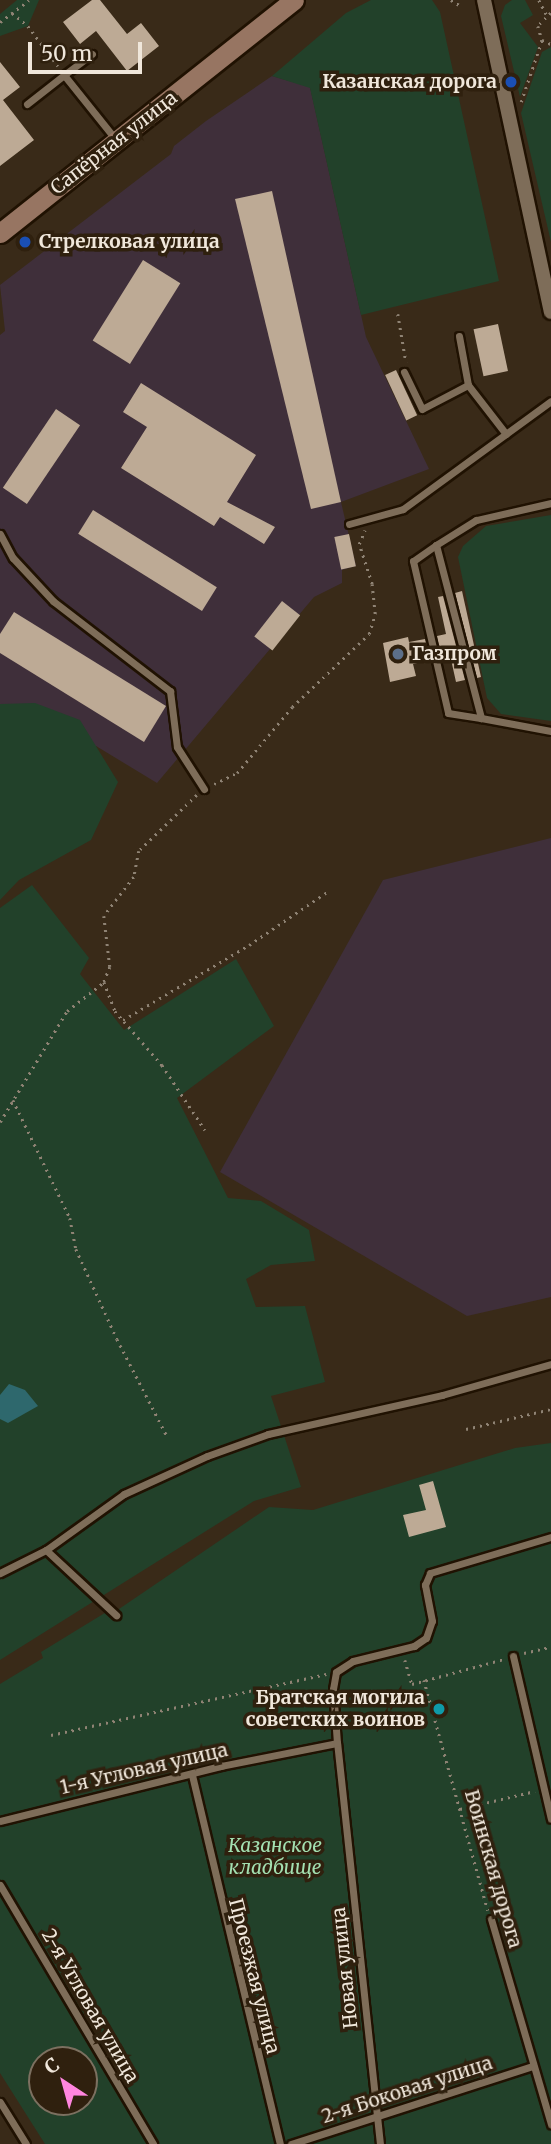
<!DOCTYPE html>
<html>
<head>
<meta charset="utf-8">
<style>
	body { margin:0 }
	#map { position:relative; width:551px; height:2144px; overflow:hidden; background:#392a18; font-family:Merriweather,serif }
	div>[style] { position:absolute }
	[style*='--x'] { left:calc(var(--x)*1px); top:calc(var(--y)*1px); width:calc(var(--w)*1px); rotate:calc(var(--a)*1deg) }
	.industrial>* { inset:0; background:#3f2f3a }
	.green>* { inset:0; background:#22412a }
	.water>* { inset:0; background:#2e686d }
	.building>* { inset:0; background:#bdaa95; transform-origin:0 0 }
	.path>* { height:2.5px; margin-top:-1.25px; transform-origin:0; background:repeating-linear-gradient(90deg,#8f8374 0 2px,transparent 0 7px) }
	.roads { filter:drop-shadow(2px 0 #201202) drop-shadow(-2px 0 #201202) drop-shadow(0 2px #201202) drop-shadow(0 -2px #201202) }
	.lane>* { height:7px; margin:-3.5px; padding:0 3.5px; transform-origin:3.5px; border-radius:3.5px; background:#7e6d59 }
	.street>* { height:14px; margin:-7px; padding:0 7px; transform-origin:7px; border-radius:7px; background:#7e6d59 }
	.secondary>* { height:19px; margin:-9.5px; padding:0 9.5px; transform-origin:9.5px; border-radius:9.5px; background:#977562 }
	.dots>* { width:19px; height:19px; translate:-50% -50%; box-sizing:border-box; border:4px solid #2f200e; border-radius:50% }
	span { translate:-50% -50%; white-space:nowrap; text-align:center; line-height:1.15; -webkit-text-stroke:7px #2f200e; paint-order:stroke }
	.poi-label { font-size:19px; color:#f0e7db; font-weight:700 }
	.right { translate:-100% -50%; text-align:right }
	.left { translate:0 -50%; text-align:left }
	.street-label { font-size:19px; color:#f0e7db }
	.park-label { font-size:19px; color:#a3e0b1; font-style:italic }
	.north { position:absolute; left:28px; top:2046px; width:70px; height:70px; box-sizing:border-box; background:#2f200e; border:2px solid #7c7060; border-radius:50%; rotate:324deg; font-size:19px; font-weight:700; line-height:28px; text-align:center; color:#f0e7db }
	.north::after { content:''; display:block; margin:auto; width:24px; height:32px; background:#ff85df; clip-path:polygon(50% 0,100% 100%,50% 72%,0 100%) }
	.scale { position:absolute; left:28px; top:42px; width:114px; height:32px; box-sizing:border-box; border:4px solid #f0e7db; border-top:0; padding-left:9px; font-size:21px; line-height:24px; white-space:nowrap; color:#f0e7db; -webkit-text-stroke:5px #2f200e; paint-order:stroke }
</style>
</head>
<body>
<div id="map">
	<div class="industrial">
		<i style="clip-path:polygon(272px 76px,310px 87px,366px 337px,429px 469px,341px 502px,356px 566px,342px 570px,342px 583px,314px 597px,157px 783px,96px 746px,0 888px,0 335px,5px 331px,0 285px,171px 154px,174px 146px,206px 121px)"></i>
		<i style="clip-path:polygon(551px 838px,551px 1297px,467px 1316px,220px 1172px,383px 880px)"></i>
	</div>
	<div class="green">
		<i style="clip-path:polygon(17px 0,39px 0,28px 26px,0 36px,0 14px)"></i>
		<i style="clip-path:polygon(371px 0,432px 0,440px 12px,499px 281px,361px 315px,310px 88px,272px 76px,346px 13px)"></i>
		<i style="clip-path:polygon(512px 0,525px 0,533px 15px,520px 23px,538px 47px,520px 97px,501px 16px,505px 5px)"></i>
		<i style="clip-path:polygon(551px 47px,551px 242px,521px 113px,542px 52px)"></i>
		<i style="clip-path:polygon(551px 515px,551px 721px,501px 714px,487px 698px,458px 557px,463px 546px,486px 526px)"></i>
		<i style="clip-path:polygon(35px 703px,80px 720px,118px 782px,91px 840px,19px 880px,0 900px,0 704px)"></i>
		<i style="clip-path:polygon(32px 885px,89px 958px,80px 974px,124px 1030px,236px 959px,274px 1026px,177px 1098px,228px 1198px,261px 1201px,309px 1230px,315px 1261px,271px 1265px,246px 1279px,256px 1307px,305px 1306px,325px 1382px,271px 1396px,301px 1487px,254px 1501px,0 1660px,0 908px)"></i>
		<i style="clip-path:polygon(evenodd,551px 1443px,551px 2144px,45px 2144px,0 2073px,0 1684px,43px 1658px,41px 1652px,108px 1611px,119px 1609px,269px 1507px,313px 1510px,515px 1448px,551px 1443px,42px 2060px,84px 2060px,84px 2102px,42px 2102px,42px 2060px)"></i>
	</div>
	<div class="water">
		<i style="clip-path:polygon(9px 1384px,25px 1390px,38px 1406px,8px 1423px,0 1419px,0 1395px)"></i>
	</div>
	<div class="building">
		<i style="clip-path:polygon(92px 0,100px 0,127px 34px,141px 23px,159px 46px,127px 71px,96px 31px,80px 44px,63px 22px)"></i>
		<i style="clip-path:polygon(0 62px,20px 87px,3px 100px,34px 140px,0 166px)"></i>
		<i style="clip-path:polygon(272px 191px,341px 502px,311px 509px,235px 199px)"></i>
		<i style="left:143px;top:260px;width:44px;height:95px;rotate:32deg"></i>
		<i style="left:498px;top:324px;width:48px;height:25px;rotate:78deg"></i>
		<i style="left:396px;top:370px;width:50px;height:12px;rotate:65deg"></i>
		<i style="clip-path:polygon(141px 383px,256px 455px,227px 502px,275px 527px,264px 544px,220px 517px,214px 526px,121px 468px,147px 427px,123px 412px)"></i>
		<i style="left:56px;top:409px;width:29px;height:95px;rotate:34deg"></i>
		<i style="left:93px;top:510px;width:146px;height:28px;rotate:32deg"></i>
		<i style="left:349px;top:534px;width:33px;height:15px;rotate:78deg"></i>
		<i style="clip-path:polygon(462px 591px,481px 677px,477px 678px,455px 593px)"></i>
		<i style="clip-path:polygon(443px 596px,465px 680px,456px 682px,450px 655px,442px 658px,437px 636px,446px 634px,438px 597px)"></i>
		<i style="left:282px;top:601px;width:23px;height:45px;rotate:38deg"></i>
		<i style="clip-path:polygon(14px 612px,166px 706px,144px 742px,0 653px,0 634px)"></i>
		<i style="clip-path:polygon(408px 637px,409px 642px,425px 639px,430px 660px,413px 664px,416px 676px,390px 682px,383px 643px)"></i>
		<i style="clip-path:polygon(433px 1481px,446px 1527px,409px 1537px,403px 1515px,426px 1510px,419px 1485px)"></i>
	</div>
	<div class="path">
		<i style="--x:451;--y:0;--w:12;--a:31"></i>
		<i style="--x:539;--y:0;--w:16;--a:63"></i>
		<i style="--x:12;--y:13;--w:21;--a:39"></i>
		<i style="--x:28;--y:26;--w:50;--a:53.1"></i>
		<i style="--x:551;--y:13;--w:18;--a:135"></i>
		<i style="--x:538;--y:26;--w:15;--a:74"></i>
		<i style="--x:542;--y:40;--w:10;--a:24"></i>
		<i style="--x:0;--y:22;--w:36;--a:-37"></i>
		<i style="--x:521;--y:102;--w:65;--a:-71.3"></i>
		<i style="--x:398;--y:314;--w:49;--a:80.5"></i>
		<i style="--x:214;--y:784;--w:25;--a:-26"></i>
		<i style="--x:237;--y:773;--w:86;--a:-50.2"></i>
		<i style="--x:292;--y:707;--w:106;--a:-43.5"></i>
		<i style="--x:369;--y:634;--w:21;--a:-73"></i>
		<i style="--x:375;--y:614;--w:30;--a:-96"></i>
		<i style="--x:372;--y:584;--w:42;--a:-108"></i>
		<i style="--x:359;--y:544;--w:15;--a:-67"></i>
		<i style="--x:197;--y:795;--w:81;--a:136"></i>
		<i style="--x:139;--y:851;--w:26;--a:101"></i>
		<i style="--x:134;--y:877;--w:49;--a:127.6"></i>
		<i style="--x:104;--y:916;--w:51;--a:83.3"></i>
		<i style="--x:110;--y:967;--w:16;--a:112"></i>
		<i style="--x:104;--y:982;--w:31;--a:69"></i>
		<i style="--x:115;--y:1011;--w:72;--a:49"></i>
		<i style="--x:162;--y:1065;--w:78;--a:56.5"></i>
		<i style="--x:123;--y:1020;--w:147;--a:-30.8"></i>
		<i style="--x:249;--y:945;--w:94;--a:-34.2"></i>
		<i style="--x:13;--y:1100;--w:131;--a:64.2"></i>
		<i style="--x:70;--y:1218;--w:32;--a:79"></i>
		<i style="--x:76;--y:1249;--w:99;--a:65.5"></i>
		<i style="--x:117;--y:1339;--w:109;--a:62.7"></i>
		<i style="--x:0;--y:1122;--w:130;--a:-58.9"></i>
		<i style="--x:67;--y:1011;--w:47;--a:-38.1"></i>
		<i style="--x:466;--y:1429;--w:87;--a:-13.2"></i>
		<i style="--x:524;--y:1653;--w:28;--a:-13"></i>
		<i style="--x:405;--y:1660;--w:25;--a:74"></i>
		<i style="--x:412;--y:1684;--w:95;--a:-15.2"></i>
		<i style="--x:424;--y:1680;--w:239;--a:74.5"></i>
		<i style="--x:51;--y:1735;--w:282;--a:-12.5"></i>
		<i style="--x:460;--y:1809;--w:77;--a:-13.5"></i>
	</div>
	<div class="roads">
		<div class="lane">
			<i style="--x:64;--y:75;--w:35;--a:-37"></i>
			<i style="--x:27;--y:104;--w:47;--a:-38.1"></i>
			<i style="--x:64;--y:75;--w:83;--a:51.3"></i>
			<i style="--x:459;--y:336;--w:50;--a:79.6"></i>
			<i style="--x:468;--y:385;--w:62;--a:52.2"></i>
			<i style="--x:404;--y:372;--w:41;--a:64.1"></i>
			<i style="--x:422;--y:409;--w:52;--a:-27.6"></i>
			<i style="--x:551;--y:503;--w:77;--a:167.2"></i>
			<i style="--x:476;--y:520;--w:47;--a:148"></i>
			<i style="--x:436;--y:545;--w:179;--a:75.4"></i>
			<i style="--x:481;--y:718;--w:71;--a:10.5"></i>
			<i style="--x:349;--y:524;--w:56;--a:-15.5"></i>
			<i style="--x:403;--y:509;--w:183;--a:-36.1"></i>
			<i style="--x:0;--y:534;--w:27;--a:62"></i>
			<i style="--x:13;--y:558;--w:59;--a:47.1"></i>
			<i style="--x:53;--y:601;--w:148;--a:37.6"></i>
			<i style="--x:170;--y:691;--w:56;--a:82.9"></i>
			<i style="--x:177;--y:747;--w:50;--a:57.3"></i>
			<i style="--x:436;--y:545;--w:28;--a:145"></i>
			<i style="--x:413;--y:561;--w:156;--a:77"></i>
			<i style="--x:448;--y:713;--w:33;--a:9"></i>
			<i style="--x:46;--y:1550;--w:96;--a:42.9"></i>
			<i style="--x:0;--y:1573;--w:51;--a:-26.6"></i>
			<i style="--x:46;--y:1550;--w:96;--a:-35.7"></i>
			<i style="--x:124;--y:1494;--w:91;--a:-24.6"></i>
			<i style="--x:207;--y:1456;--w:65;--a:-19.8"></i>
			<i style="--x:268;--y:1434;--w:178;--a:-12.6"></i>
			<i style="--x:442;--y:1395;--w:113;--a:-15.9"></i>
			<i style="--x:513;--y:1656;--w:167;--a:76.9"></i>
			<i style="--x:192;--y:1775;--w:379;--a:76.6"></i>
			<i style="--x:0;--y:1821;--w:228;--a:-14"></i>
			<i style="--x:221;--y:1766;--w:118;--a:-11.2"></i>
			<i style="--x:0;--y:1885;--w:301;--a:59.4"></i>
			<i style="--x:491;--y:1919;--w:214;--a:73.7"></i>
			<i style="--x:0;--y:2102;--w:49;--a:58.2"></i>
			<i style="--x:291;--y:2144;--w:254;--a:-17.9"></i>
			<i style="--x:380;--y:2144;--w:403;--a:-96.1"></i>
			<i style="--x:337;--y:1743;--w:54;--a:-94.2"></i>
			<i style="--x:333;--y:1689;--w:17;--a:-80"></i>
			<i style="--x:336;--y:1672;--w:20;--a:-33"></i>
			<i style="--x:353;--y:1661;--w:63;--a:-13.8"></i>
			<i style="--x:414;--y:1646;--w:14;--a:-34"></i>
			<i style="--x:426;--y:1638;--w:18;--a:-71"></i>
			<i style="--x:432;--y:1621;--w:37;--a:-101"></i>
			<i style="--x:425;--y:1585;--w:13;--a:-67"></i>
			<i style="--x:430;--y:1573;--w:126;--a:-16.6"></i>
		</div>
		<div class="street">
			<i style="--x:484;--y:0;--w:319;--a:77.9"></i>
		</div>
		<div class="secondary">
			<i style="--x:0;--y:233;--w:375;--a:-38.4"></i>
		</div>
	</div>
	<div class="dots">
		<i style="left:511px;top:82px;background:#1a4fb4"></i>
		<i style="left:25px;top:242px;background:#1a4fb4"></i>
		<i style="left:398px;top:654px;background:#5c6f8a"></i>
		<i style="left:439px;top:1709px;background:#0f9aa8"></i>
	</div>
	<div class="poi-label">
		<span class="right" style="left:497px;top:82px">Казанская дорога</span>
		<span class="left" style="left:39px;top:242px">Стрелковая улица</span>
		<span class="left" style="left:412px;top:654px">Газпром</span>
		<span class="right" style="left:425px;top:1709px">Братская могила<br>советских воинов</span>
	</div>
	<div class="street-label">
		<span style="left:114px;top:143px;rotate:-38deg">Сапёрная улица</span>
		<span style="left:144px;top:1769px;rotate:-13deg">1-я Угловая улица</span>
		<span style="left:493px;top:1869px;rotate:74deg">Воинская дорога</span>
		<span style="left:345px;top:1968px;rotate:-96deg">Новая улица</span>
		<span style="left:254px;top:1976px;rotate:76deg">Проезжая улица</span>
		<span style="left:90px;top:2006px;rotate:60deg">2-я Угловая улица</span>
		<span style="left:407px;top:2090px;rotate:-18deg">2-я Боковая улица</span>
	</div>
	<div class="park-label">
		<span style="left:275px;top:1857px">Казанское<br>кладбище</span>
	</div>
	<div class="north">С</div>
	<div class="scale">50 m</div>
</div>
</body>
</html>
